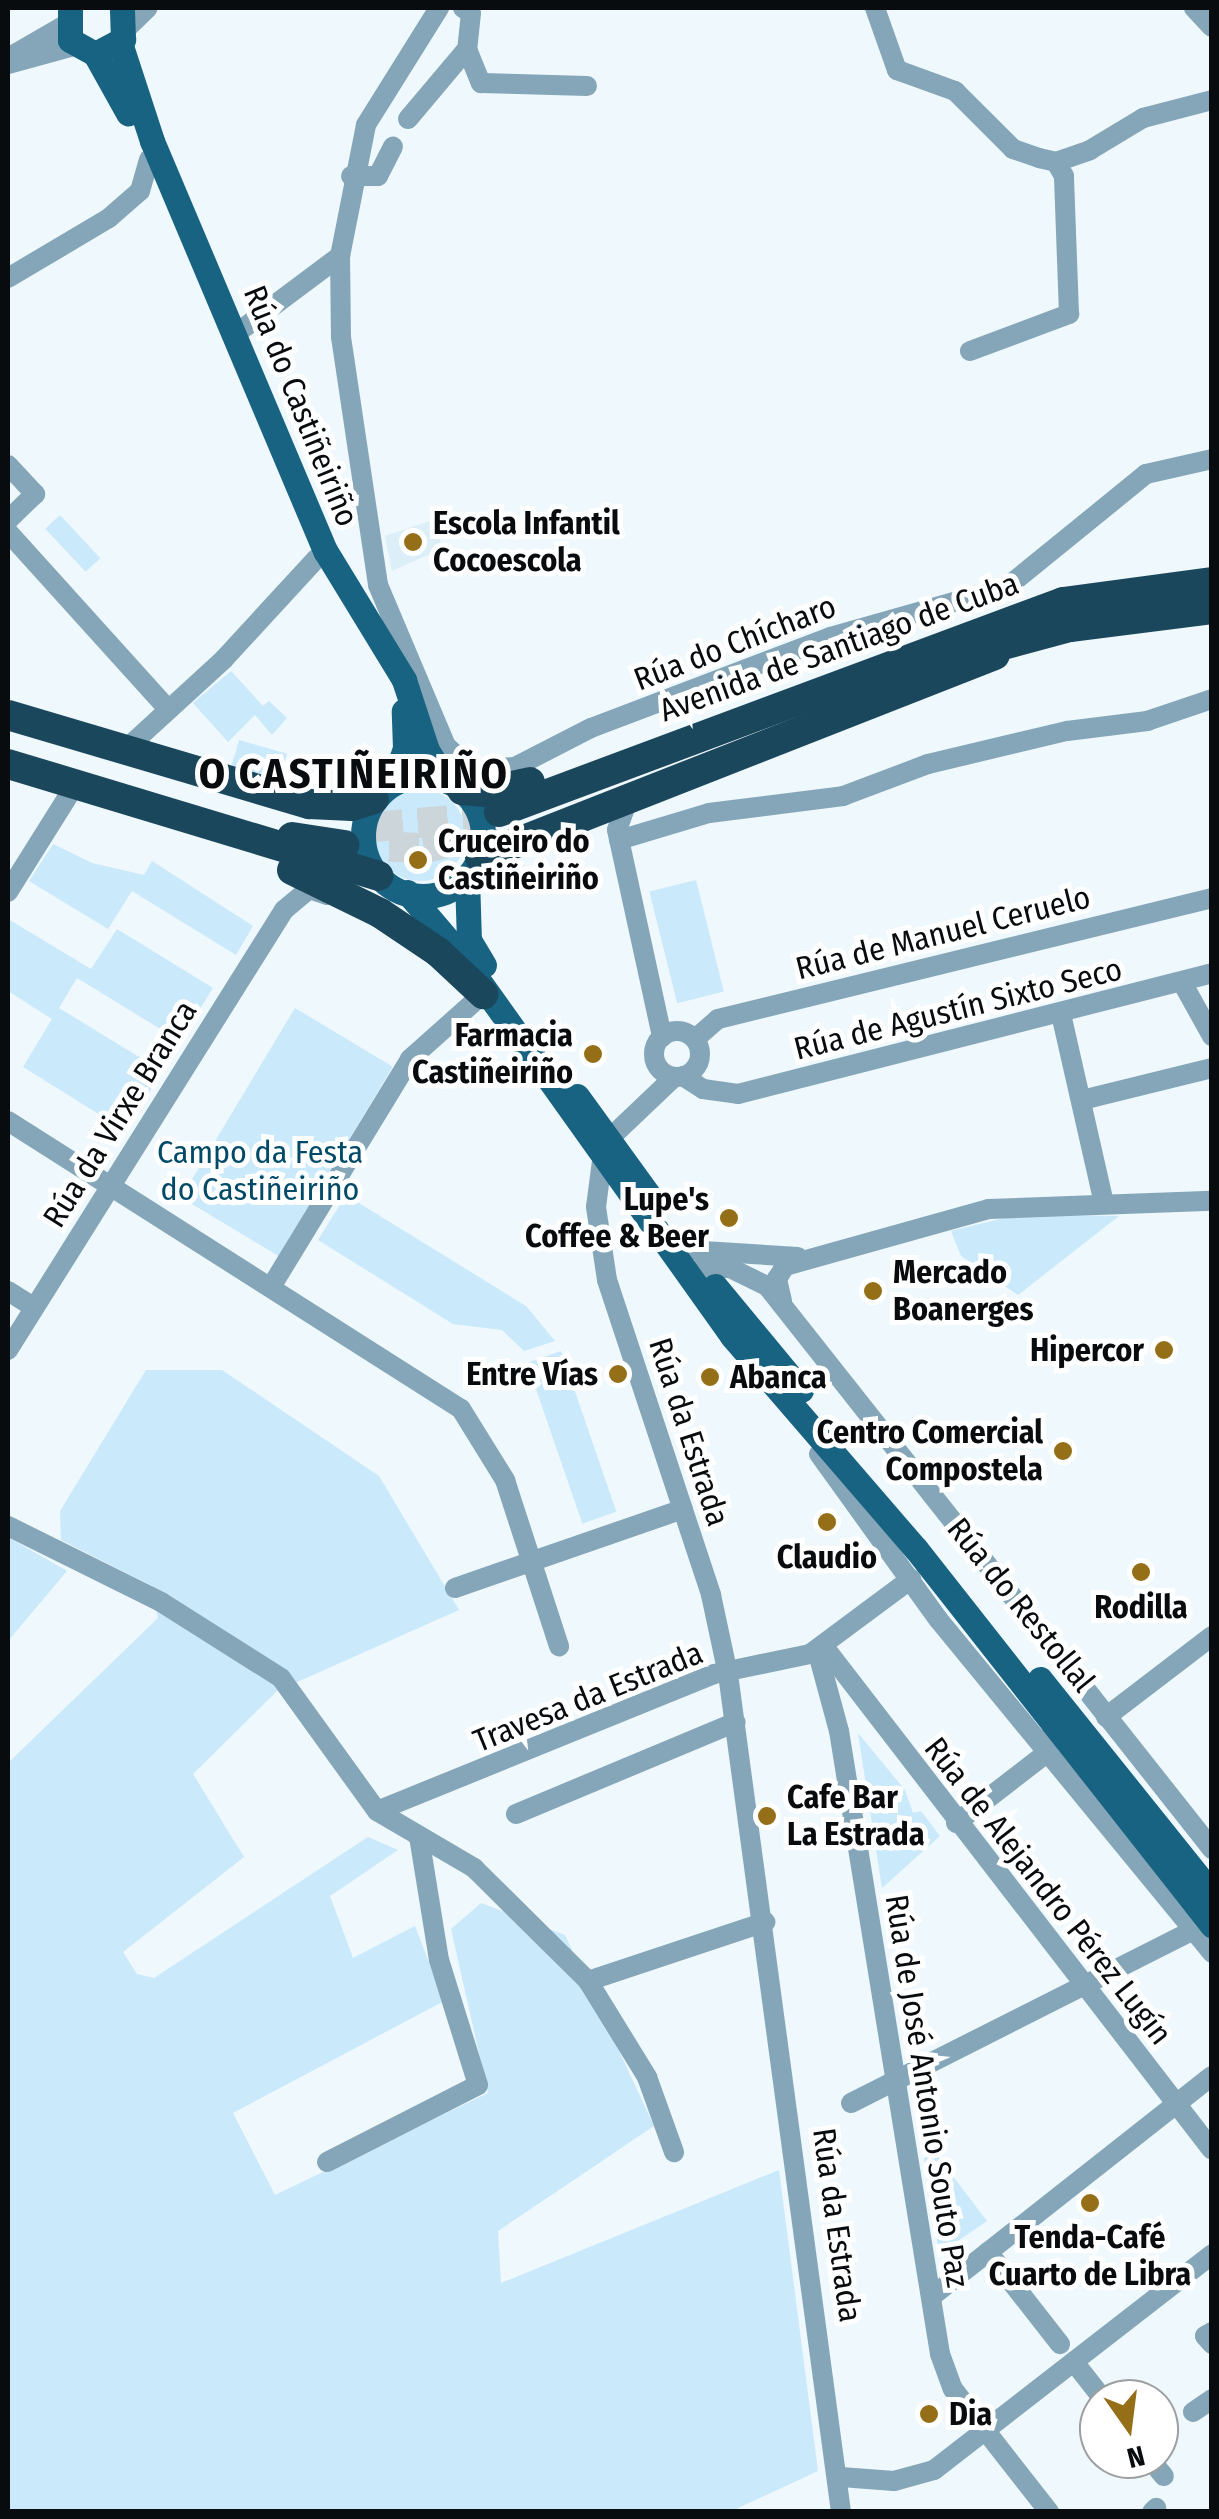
<!DOCTYPE html>
<html>
<head>
<meta charset="utf-8">
<style>
	body { margin:0 }
	#map { position:relative; width:1219px; height:2519px; overflow:hidden; background:#eef8fd; font-family:"Fira Sans Condensed",sans-serif }
	div>[style] { position:absolute }
	[style*='--x'] { left:calc(var(--x)*1px); top:calc(var(--y)*1px); width:calc(var(--w)*1px); rotate:calc(var(--a)*1deg) }
	.built>* { inset:0; background:#dceef8 }
	.green>* { inset:0; background:#cae9fb; transform-origin:0 0 }
	.round { border-radius:50% }
	.highway-tunnel>* { height:30px; margin-top:-15px; transform-origin:0; background:repeating-linear-gradient(90deg,#ccd5d9 0 30px,transparent 0 45px) }
	.minor>* { height:20px; margin:-10px; padding:0 10px; transform-origin:10px; border-radius:10px; background:#84a6b8 }
	.minor>.ring { margin:-10px; padding:0; box-sizing:content-box; background:none; border:20px solid #84a6b8; border-radius:50% }
	.major>* { height:25px; margin:-12.5px; padding:0 12.5px; transform-origin:12.5px; border-radius:12.5px; background:#186282 }
	.major>.ring { margin:-12.5px; padding:0; box-sizing:content-box; background:none; border:25px solid #186282; border-radius:50% }
	.highway>* { height:30px; margin:-15px; padding:0 15px; transform-origin:15px; border-radius:15px; background:#1b475d }
	.dots>* { width:28px; height:28px; translate:-50% -50%; box-sizing:border-box; border:5px solid #fff; border-radius:50% }
	span { translate:-50% -50%; white-space:nowrap; text-align:center; line-height:1.15; -webkit-text-stroke:10px #fff; paint-order:stroke }
	.street-label { font-size:32px; color:#090c0e }
	.poi-label { font-size:32px; color:#090c0e; font-weight:700 }
	.left { translate:0 -50%; text-align:left }
	.right { translate:-100% -50%; text-align:right }
	.park-label { font-size:32px; color:#004a67 }
	.district-label { font-size:42px; color:#090c0e; font-weight:700; letter-spacing:2.5px }
	.frame { position:absolute; inset:0; border:10px solid #090c0e; pointer-events:none }
	.north { position:absolute; left:1079px; top:2379px; width:100px; height:100px; box-sizing:border-box; background:#fff; border:2px solid #9d9e9f; border-radius:50%; rotate:166deg; font-size:28px; font-weight:700; line-height:40px; text-align:center; color:#090c0e }
	.north::after { content:''; display:block; margin:auto; width:35px; height:45px; background:#956f18; clip-path:polygon(50% 0,100% 100%,50% 72%,0 100%) }
</style>
</head>
<body>
<div id="map">
	<div class="built">
		<i style="clip-path:polygon(433px 520px,443px 548px,392px 571px,385px 536px)"></i>
	</div>
	<div class="green">
		<i style="left:60px;top:515px;width:59px;height:20px;rotate:47deg"></i>
		<i style="clip-path:polygon(231px 671px,263px 706px,269px 701px,287px 718px,272px 735px,255px 715px,228px 742px,193px 703px)"></i>
		<i style="left:239px;top:740px;width:50px;height:27px;rotate:16deg"></i>
		<i class="round" style="left:374px;top:789px;width:92px;height:92px"></i>
		<i style="clip-path:polygon(53px 844px,92px 863px,144px 875px,152px 861px,253px 926px,236px 955px,132px 891px,108px 929px,29px 881px)"></i>
		<i style="left:696px;top:880px;width:115px;height:48px;rotate:76deg"></i>
		<i style="clip-path:polygon(8px 919px,91px 969px,117px 929px,213px 988px,180px 1041px,77px 978px,59px 1008px,162px 1071px,126px 1131px,23px 1067px,52px 1019px,8px 991px)"></i>
		<i style="left:295px;top:1008px;width:114px;height:221px;rotate:31deg"></i>
		<i style="clip-path:polygon(346px 1195px,526px 1306px,555px 1341px,524px 1351px,502px 1330px,453px 1324px,318px 1240px)"></i>
		<i style="clip-path:polygon(1012px 1216px,1036px 1215px,1119px 1216px,1018px 1295px,961px 1256px,951px 1231px)"></i>
		<i style="left:561px;top:1351px;width:170px;height:36px;rotate:71deg"></i>
		<i style="clip-path:polygon(146px 1370px,222px 1370px,379px 1476px,459px 1610px,277px 1691px,193px 1774px,244px 1857px,123px 1952px,137px 1974px,154px 1978px,368px 1837px,398px 1850px,330px 1896px,353px 1958px,415px 1926px,444px 2001px,233px 2113px,275px 2195px,488px 2093px,451px 1929px,481px 1903px,565px 1935px,654px 2126px,498px 2231px,501px 2283px,779px 2170px,818px 2471px,732px 2511px,8px 2512px,8px 1763px,158px 1618px,152px 1586px,61px 1540px,60px 1511px)"></i>
		<i style="clip-path:polygon(8px 1537px,67px 1571px,8px 1641px)"></i>
		<i style="clip-path:polygon(858px 1733px,905px 1790px,913px 1813px,921px 1811px,940px 1836px,882px 1888px)"></i>
		<i style="clip-path:polygon(936px 2154px,987px 2221px,939px 2254px,924px 2158px)"></i>
	</div>
	<div class="highway-tunnel">
		<i style="--x:373;--y:827;--w:103;--a:-5"></i>
		<i style="--x:344;--y:845;--w:80;--a:2.1"></i>
		<i style="--x:424;--y:848;--w:81;--a:-12.8"></i>
	</div>
	<div class="minor">
		<i style="--x:439;--y:8;--w:138;--a:122"></i>
		<i style="--x:366;--y:125;--w:134;--a:101.2"></i>
		<i style="--x:340;--y:256;--w:81;--a:89.3"></i>
		<i style="--x:341;--y:337;--w:251;--a:81.5"></i>
		<i style="--x:378;--y:585;--w:175;--a:67.1"></i>
		<i style="--x:446;--y:746;--w:36;--a:42"></i>
		<i style="--x:473;--y:770;--w:42;--a:-4.1"></i>
		<i style="--x:515;--y:767;--w:85;--a:-27.2"></i>
		<i style="--x:591;--y:728;--w:256;--a:-20.8"></i>
		<i style="--x:830;--y:637;--w:184;--a:-15.8"></i>
		<i style="--x:1007;--y:587;--w:179;--a:-39.1"></i>
		<i style="--x:1146;--y:474;--w:68;--a:-12.8"></i>
		<i style="--x:463;--y:8;--w:9;--a:32"></i>
		<i style="--x:471;--y:13;--w:36;--a:96"></i>
		<i style="--x:467;--y:49;--w:37;--a:68"></i>
		<i style="--x:481;--y:83;--w:106;--a:1.6"></i>
		<i style="--x:875;--y:8;--w:66;--a:70.5"></i>
		<i style="--x:897;--y:70;--w:62;--a:19.9"></i>
		<i style="--x:955;--y:91;--w:82;--a:45"></i>
		<i style="--x:1013;--y:149;--w:28;--a:19"></i>
		<i style="--x:1039;--y:158;--w:17;--a:13"></i>
		<i style="--x:1056;--y:162;--w:36;--a:-19"></i>
		<i style="--x:1090;--y:150;--w:62;--a:-31.1"></i>
		<i style="--x:1143;--y:118;--w:71;--a:-14.6"></i>
		<i style="--x:1194;--y:8;--w:26;--a:47"></i>
		<i style="--x:126;--y:29;--w:30;--a:-44"></i>
		<i style="--x:15;--y:54;--w:58;--a:-30.1"></i>
		<i style="--x:8;--y:64;--w:68;--a:-15.3"></i>
		<i style="--x:408;--y:119;--w:92;--a:-49.9"></i>
		<i style="--x:351;--y:176;--w:27;--a:0"></i>
		<i style="--x:378;--y:176;--w:33;--a:-63"></i>
		<i style="--x:8;--y:278;--w:117;--a:-30.7"></i>
		<i style="--x:109;--y:218;--w:41;--a:-41.1"></i>
		<i style="--x:140;--y:191;--w:33;--a:-74"></i>
		<i style="--x:237;--y:333;--w:129;--a:-36.8"></i>
		<i style="--x:970;--y:351;--w:106;--a:-20.5"></i>
		<i style="--x:1069;--y:314;--w:138;--a:-92.1"></i>
		<i style="--x:1064;--y:176;--w:16;--a:-120"></i>
		<i style="--x:8;--y:465;--w:40;--a:47"></i>
		<i style="--x:35;--y:494;--w:37;--a:136"></i>
		<i style="--x:8;--y:532;--w:239;--a:47.9"></i>
		<i style="--x:127;--y:748;--w:132;--a:-42.5"></i>
		<i style="--x:224;--y:659;--w:137;--a:-47.4"></i>
		<i style="--x:629;--y:797;--w:35;--a:110"></i>
		<i style="--x:617;--y:830;--w:212;--a:77.7"></i>
		<i style="--x:619;--y:840;--w:94;--a:-16.7"></i>
		<i style="--x:709;--y:813;--w:135;--a:-7.2"></i>
		<i style="--x:843;--y:796;--w:91;--a:-20.6"></i>
		<i style="--x:928;--y:764;--w:143;--a:-13.4"></i>
		<i style="--x:1067;--y:731;--w:81;--a:-7.1"></i>
		<i style="--x:1147;--y:721;--w:69;--a:-18.7"></i>
		<i style="--x:8;--y:892;--w:126;--a:-57.9"></i>
		<i style="--x:1183;--y:984;--w:60;--a:60.9"></i>
		<i style="--x:1061;--y:1014;--w:194;--a:77.2"></i>
		<i class="ring" style="left:654px;top:1031px;width:26px;height:26px"></i>
		<i style="--x:695;--y:1039;--w:30;--a:-41"></i>
		<i style="--x:718;--y:1019;--w:509;--a:-13.76"></i>
		<i style="--x:683;--y:1076;--w:24;--a:33"></i>
		<i style="--x:703;--y:1089;--w:35;--a:8"></i>
		<i style="--x:738;--y:1094;--w:489;--a:-14.3"></i>
		<i style="--x:1082;--y:1100;--w:134;--a:-13.8"></i>
		<i style="--x:8;--y:1121;--w:537;--a:32.45"></i>
		<i style="--x:461;--y:1409;--w:84;--a:58.2"></i>
		<i style="--x:505;--y:1480;--w:175;--a:72"></i>
		<i style="--x:609;--y:1139;--w:90;--a:-43.6"></i>
		<i style="--x:602;--y:1161;--w:46;--a:97.4"></i>
		<i style="--x:596;--y:1207;--w:74;--a:81.4"></i>
		<i style="--x:607;--y:1280;--w:332;--a:71.7"></i>
		<i style="--x:711;--y:1595;--w:81;--a:77.9"></i>
		<i style="--x:728;--y:1674;--w:846;--a:82.32"></i>
		<i style="--x:687;--y:1250;--w:111;--a:3.6"></i>
		<i style="--x:701;--y:1268;--w:29;--a:0"></i>
		<i style="--x:730;--y:1268;--w:41;--a:25.9"></i>
		<i style="--x:767;--y:1286;--w:718;--a:51.68"></i>
		<i style="--x:271;--y:1287;--w:267;--a:-58.6"></i>
		<i style="--x:410;--y:1059;--w:98;--a:-41.7"></i>
		<i style="--x:8;--y:1291;--w:31;--a:32"></i>
		<i style="--x:782;--y:1301;--w:23;--a:-103"></i>
		<i style="--x:777;--y:1279;--w:15;--a:-58"></i>
		<i style="--x:785;--y:1266;--w:212;--a:-15.6"></i>
		<i style="--x:989;--y:1209;--w:223;--a:-2.1"></i>
		<i style="--x:8;--y:1350;--w:519;--a:-57.9"></i>
		<i style="--x:284;--y:910;--w:33;--a:-40"></i>
		<i style="--x:309;--y:889;--w:19;--a:18"></i>
		<i style="--x:819;--y:1454;--w:203;--a:54.2"></i>
		<i style="--x:938;--y:1619;--w:432;--a:50.6"></i>
		<i style="--x:8;--y:1526;--w:171;--a:26.4"></i>
		<i style="--x:161;--y:1602;--w:142;--a:32.3"></i>
		<i style="--x:281;--y:1678;--w:164;--a:54.2"></i>
		<i style="--x:377;--y:1811;--w:113;--a:30.4"></i>
		<i style="--x:474;--y:1868;--w:161;--a:44.7"></i>
		<i style="--x:588;--y:1981;--w:113;--a:58.4"></i>
		<i style="--x:647;--y:2077;--w:80;--a:70.2"></i>
		<i style="--x:455;--y:1588;--w:241;--a:-19.1"></i>
		<i style="--x:817;--y:1650;--w:84;--a:74.8"></i>
		<i style="--x:839;--y:1731;--w:631;--a:80.79"></i>
		<i style="--x:940;--y:2354;--w:37;--a:70"></i>
		<i style="--x:953;--y:2389;--w:156;--a:52"></i>
		<i style="--x:829;--y:1653;--w:627;--a:52.38"></i>
		<i style="--x:1106;--y:1717;--w:133;--a:-37.4"></i>
		<i style="--x:377;--y:1811;--w:364;--a:-22.1"></i>
		<i style="--x:714;--y:1674;--w:98;--a:-11.8"></i>
		<i style="--x:810;--y:1654;--w:126;--a:-36.6"></i>
		<i style="--x:516;--y:1814;--w:238;--a:-22.7"></i>
		<i style="--x:956;--y:1823;--w:116;--a:-37.7"></i>
		<i style="--x:1048;--y:1752;--w:13;--a:-108"></i>
		<i style="--x:588;--y:1981;--w:187;--a:-18.4"></i>
		<i style="--x:851;--y:2103;--w:383;--a:-26.8"></i>
		<i style="--x:327;--y:2162;--w:169;--a:-27"></i>
		<i style="--x:478;--y:2085;--w:131;--a:-107.3"></i>
		<i style="--x:439;--y:1960;--w:125;--a:-99.2"></i>
		<i style="--x:988;--y:2252;--w:117;--a:52"></i>
		<i style="--x:931;--y:2297;--w:357;--a:-38.2"></i>
		<i style="--x:1212;--y:2332;--w:8;--a:150"></i>
		<i style="--x:1205;--y:2336;--w:11;--a:49"></i>
		<i style="--x:1074;--y:2362;--w:47;--a:51.9"></i>
		<i style="--x:1193;--y:2412;--w:23;--a:-34"></i>
		<i style="--x:1150;--y:2459;--w:22;--a:51"></i>
		<i style="--x:841;--y:2477;--w:53;--a:4.3"></i>
		<i style="--x:894;--y:2481;--w:41;--a:-15.4"></i>
		<i style="--x:934;--y:2470;--w:352;--a:-37.8"></i>
		<i style="--x:1152;--y:2512;--w:6;--a:-45"></i>
	</div>
	<div class="major">
		<i style="--x:70;--y:8;--w:32;--a:90"></i>
		<i style="--x:70;--y:40;--w:29;--a:29"></i>
		<i style="--x:95;--y:54;--w:32;--a:-28"></i>
		<i style="--x:123;--y:39;--w:31;--a:-92"></i>
		<i style="--x:120;--y:43;--w:103;--a:71.9"></i>
		<i style="--x:152;--y:141;--w:446;--a:67.1"></i>
		<i style="--x:326;--y:552;--w:150;--a:58.6"></i>
		<i style="--x:404;--y:680;--w:74;--a:71.8"></i>
		<i style="--x:427;--y:750;--w:36;--a:58"></i>
		<i style="--x:95;--y:54;--w:68;--a:60.8"></i>
		<i class="ring" style="left:363px;top:776px;width:95px;height:95px"></i>
		<i style="--x:393;--y:783;--w:37;--a:-71"></i>
		<i style="--x:405;--y:748;--w:37;--a:-92"></i>
		<i style="--x:467;--y:878;--w:62;--a:88.2"></i>
		<i style="--x:469;--y:940;--w:29;--a:59"></i>
		<i style="--x:407;--y:892;--w:80;--a:49.6"></i>
		<i style="--x:459;--y:953;--w:470;--a:54.5"></i>
		<i style="--x:732;--y:1336;--w:281;--a:49.2"></i>
		<i style="--x:916;--y:1549;--w:479;--a:51.8"></i>
		<i style="--x:577;--y:1096;--w:130;--a:54.1"></i>
		<i style="--x:715;--y:1286;--w:135;--a:50.4"></i>
		<i style="--x:1040;--y:1679;--w:275;--a:51.3"></i>
	</div>
	<div class="highway">
		<i style="--x:969;--y:654;--w:105;--a:-15"></i>
		<i style="--x:1070;--y:627;--w:143;--a:-7.2"></i>
		<i style="--x:8;--y:715;--w:314;--a:16.5"></i>
		<i style="--x:309;--y:804;--w:43;--a:2.7"></i>
		<i style="--x:352;--y:806;--w:23;--a:-18"></i>
		<i style="--x:8;--y:764;--w:387;--a:16.8"></i>
		<i style="--x:462;--y:790;--w:23;--a:5"></i>
		<i style="--x:485;--y:792;--w:46;--a:-12.5"></i>
		<i style="--x:499;--y:812;--w:602;--a:-20.42"></i>
		<i style="--x:1063;--y:602;--w:150;--a:-7.6"></i>
		<i style="--x:292;--y:837;--w:53;--a:8.7"></i>
		<i style="--x:480;--y:857;--w:553;--a:-21.42"></i>
		<i style="--x:292;--y:870;--w:98;--a:26"></i>
		<i style="--x:380;--y:913;--w:70;--a:33.9"></i>
		<i style="--x:438;--y:952;--w:62;--a:43"></i>
	</div>
	<div class="dots">
		<i style="left:413px;top:542px;background:#956f18"></i>
		<i style="left:418px;top:860px;background:#956f18"></i>
		<i style="left:593px;top:1054px;background:#956f18"></i>
		<i style="left:729px;top:1218px;background:#956f18"></i>
		<i style="left:873px;top:1291px;background:#956f18"></i>
		<i style="left:1164px;top:1350px;background:#956f18"></i>
		<i style="left:618px;top:1374px;background:#956f18"></i>
		<i style="left:710px;top:1377px;background:#956f18"></i>
		<i style="left:1063px;top:1451px;background:#956f18"></i>
		<i style="left:827px;top:1522px;background:#956f18"></i>
		<i style="left:1141px;top:1572px;background:#956f18"></i>
		<i style="left:767px;top:1816px;background:#956f18"></i>
		<i style="left:1090px;top:2203px;background:#956f18"></i>
		<i style="left:929px;top:2414px;background:#956f18"></i>
	</div>
	<div class="street-label">
		<span style="left:301px;top:406px;rotate:68deg">Rúa do Castiñeiriño</span>
		<span style="left:735px;top:643px;rotate:-21deg">Rúa do Chícharo</span>
		<span style="left:839px;top:647px;rotate:-20deg">Avenida de Santiago de Cuba</span>
		<span style="left:943px;top:933px;rotate:-14deg">Rúa de Manuel Ceruelo</span>
		<span style="left:958px;top:1009px;rotate:-14deg">Rúa de Agustín Sixto Seco</span>
		<span style="left:120px;top:1114px;rotate:-58deg">Rúa da Virxe Branca</span>
		<span style="left:689px;top:1432px;rotate:72deg">Rúa da Estrada</span>
		<span style="left:1021px;top:1605px;rotate:51deg">Rúa do Restollal</span>
		<span style="left:588px;top:1697px;rotate:-22deg">Travesa da Estrada</span>
		<span style="left:1048px;top:1891px;rotate:52deg">Rúa de Alejandro Pérez Lugín</span>
		<span style="left:927px;top:2091px;rotate:81deg">Rúa de José Antonio Souto Paz</span>
		<span style="left:837px;top:2225px;rotate:82deg">Rúa da Estrada</span>
	</div>
	<div class="poi-label">
		<span class="left" style="left:433px;top:542px">Escola Infantil<br>Cocoescola</span>
		<span class="left" style="left:438px;top:860px">Cruceiro do<br>Castiñeiriño</span>
		<span class="right" style="left:573px;top:1054px">Farmacia<br>Castiñeiriño</span>
		<span class="right" style="left:709px;top:1218px">Lupe's<br>Coffee &amp; Beer</span>
		<span class="left" style="left:893px;top:1291px">Mercado<br>Boanerges</span>
		<span class="right" style="left:1144px;top:1350px">Hipercor</span>
		<span class="right" style="left:598px;top:1374px">Entre Vías</span>
		<span class="left" style="left:730px;top:1377px">Abanca</span>
		<span class="right" style="left:1043px;top:1451px">Centro Comercial<br>Compostela</span>
		<span style="left:827px;top:1557px">Claudio</span>
		<span style="left:1141px;top:1607px">Rodilla</span>
		<span class="left" style="left:787px;top:1816px">Cafe Bar<br>La Estrada</span>
		<span style="left:1090px;top:2256px">Tenda-Café<br>Cuarto de Libra</span>
		<span class="left" style="left:949px;top:2414px">Dia</span>
	</div>
	<div class="park-label">
		<span style="left:260px;top:1171px">Campo da Festa<br>do Castiñeiriño</span>
	</div>
	<div class="district-label">
		<span style="left:354px;top:774px">O CASTIÑEIRIÑO</span>
	</div>
	<div class="frame"></div>
	<div class="north">N</div>
</div>
</body>
</html>
